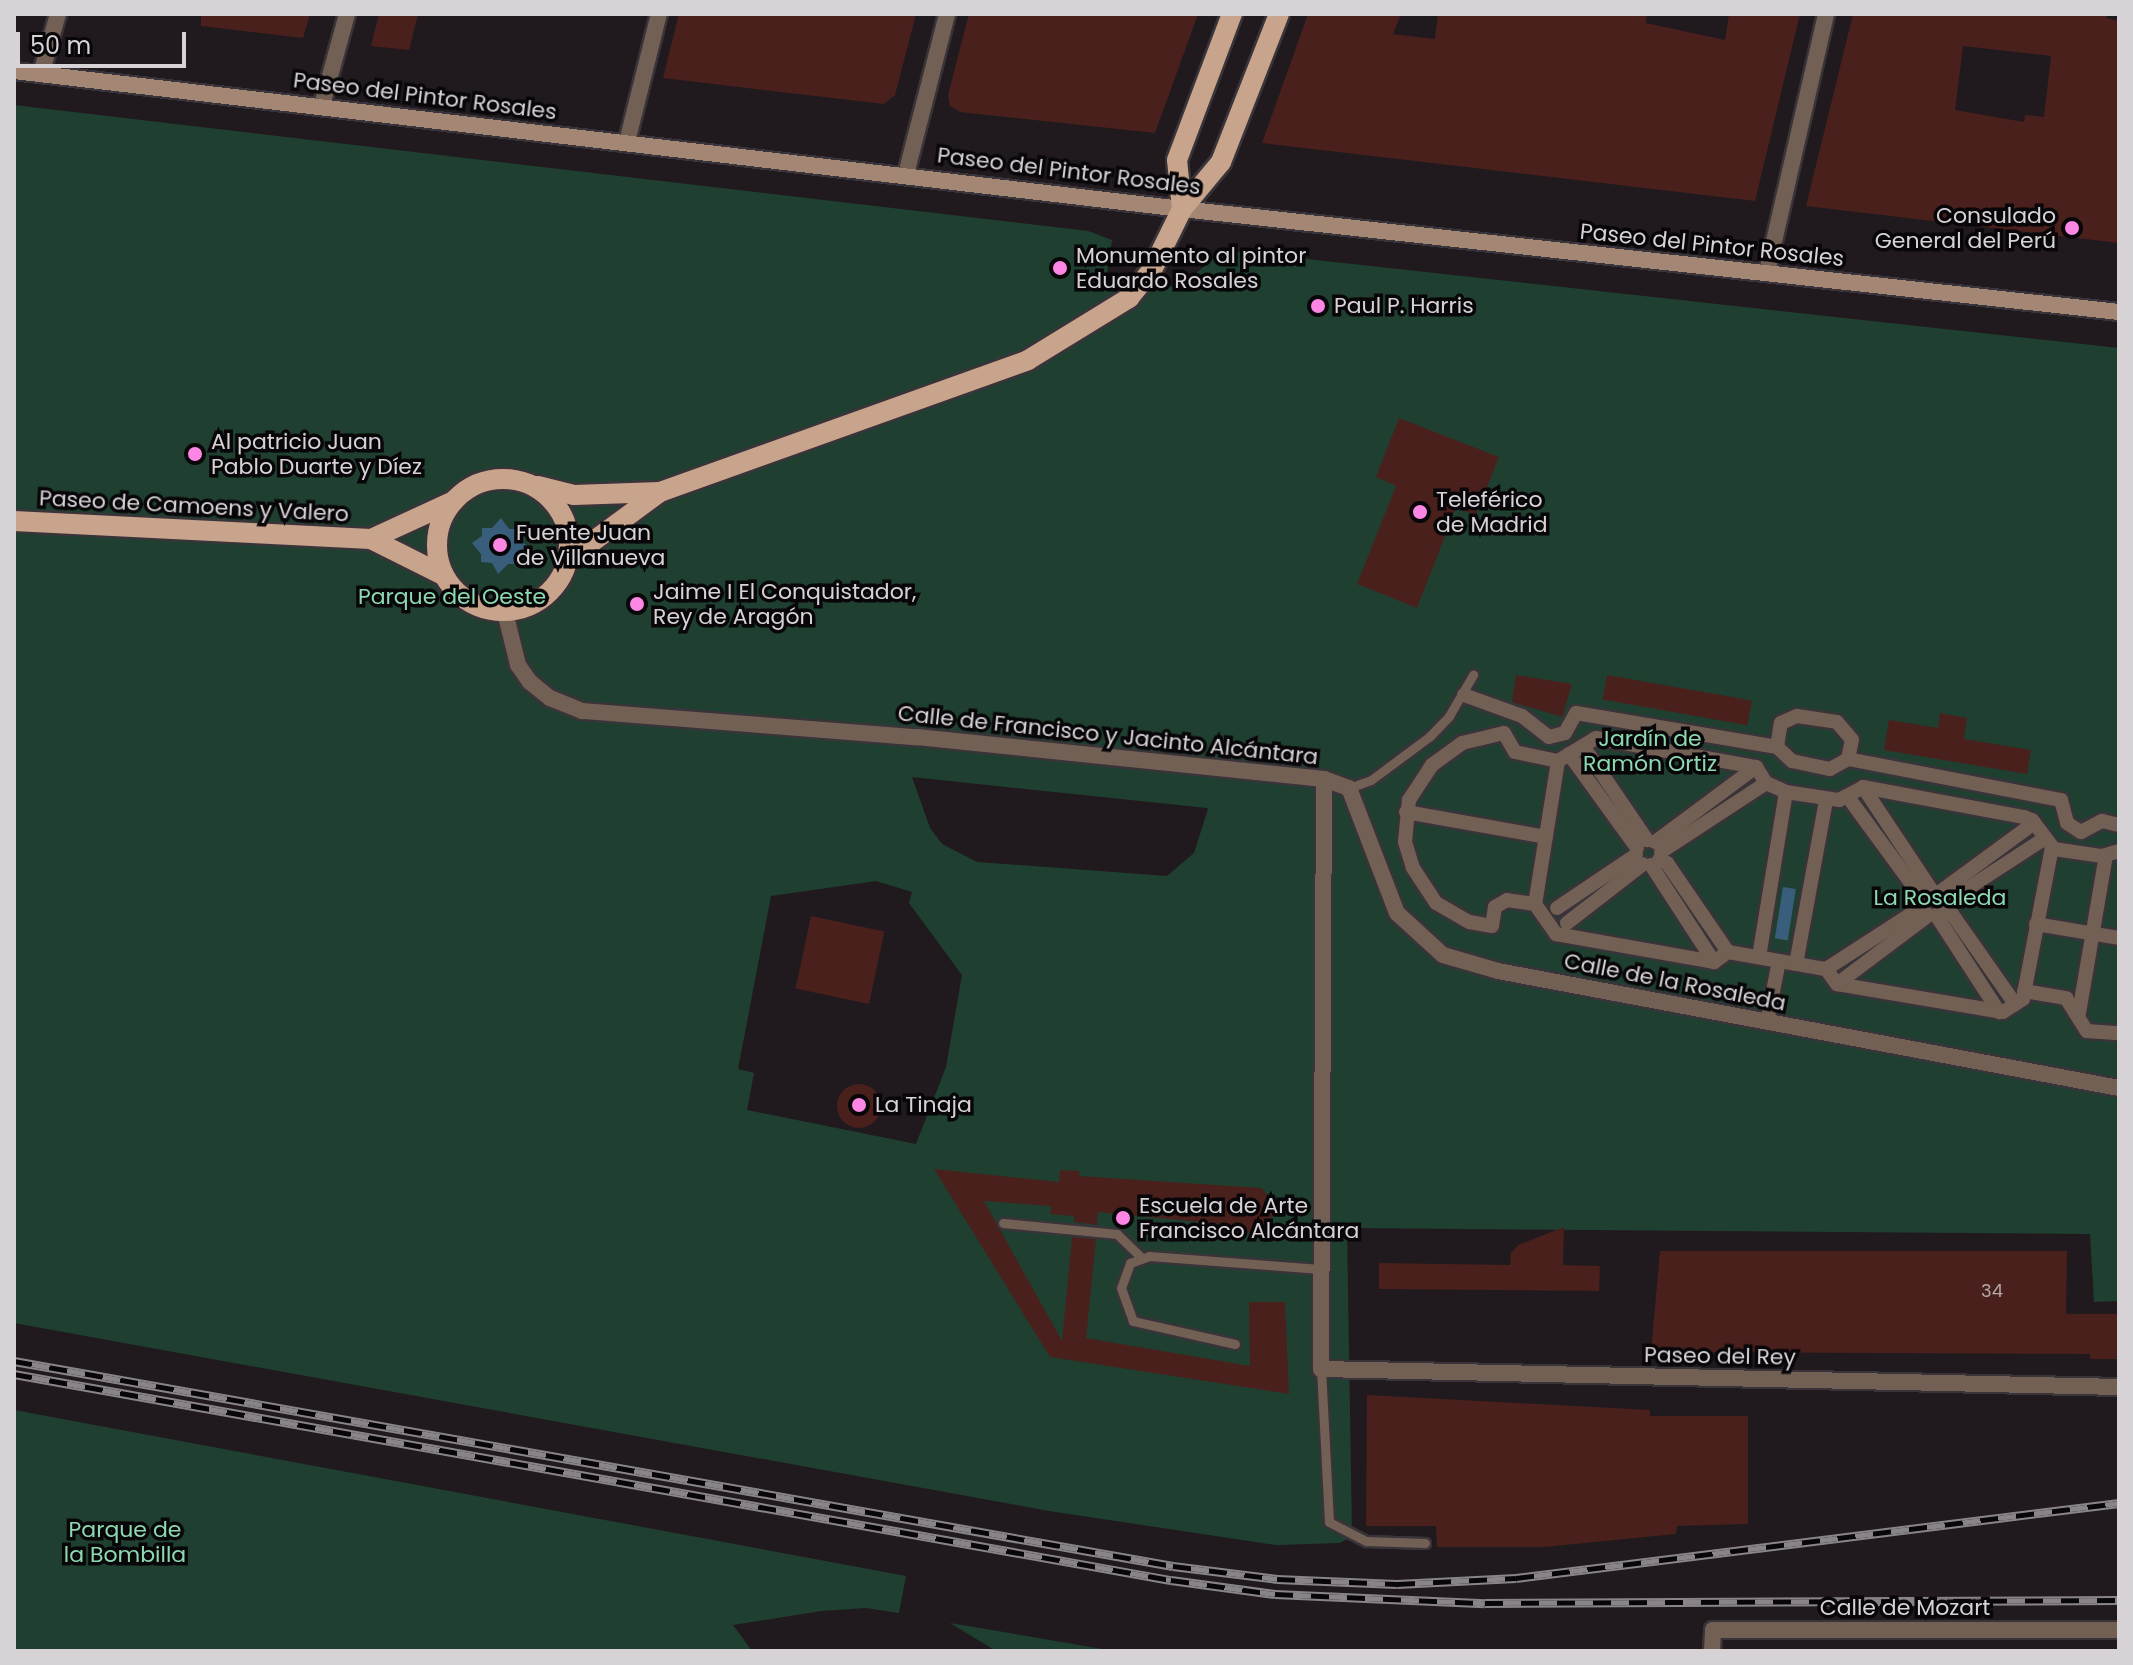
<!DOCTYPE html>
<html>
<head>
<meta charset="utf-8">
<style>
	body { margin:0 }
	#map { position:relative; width:2133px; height:1665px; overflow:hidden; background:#201a1f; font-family:Poppins,sans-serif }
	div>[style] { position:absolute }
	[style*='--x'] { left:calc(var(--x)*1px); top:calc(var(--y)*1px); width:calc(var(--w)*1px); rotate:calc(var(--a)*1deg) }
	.green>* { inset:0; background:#1f4030 }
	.water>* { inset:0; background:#395e7c; transform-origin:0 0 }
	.building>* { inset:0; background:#49201c; transform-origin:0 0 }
	.round { border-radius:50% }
	.roads { filter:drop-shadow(2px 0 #393439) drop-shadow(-2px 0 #393439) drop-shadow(0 2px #393439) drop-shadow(0 -2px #393439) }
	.service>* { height:9px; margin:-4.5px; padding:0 4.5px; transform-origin:4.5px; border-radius:4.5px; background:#726054 }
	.pedestrian>* { height:14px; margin:-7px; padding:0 7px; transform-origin:7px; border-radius:7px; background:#726054 }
	.minor>* { height:16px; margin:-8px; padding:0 8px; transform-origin:8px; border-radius:8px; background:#726054 }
	.secondary>* { height:16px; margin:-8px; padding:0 8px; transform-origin:8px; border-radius:8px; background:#a38774 }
	.primary>* { height:20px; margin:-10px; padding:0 10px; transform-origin:10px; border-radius:10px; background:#c9a48c }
	.primary>.ring { margin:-10px; padding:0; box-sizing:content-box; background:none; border:20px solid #c9a48c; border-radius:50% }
	.rail>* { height:9px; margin-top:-4.5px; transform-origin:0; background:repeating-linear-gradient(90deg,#080608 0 18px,#898489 0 36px); box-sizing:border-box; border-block:2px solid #898489 }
	.dots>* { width:22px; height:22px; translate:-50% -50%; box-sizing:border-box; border:4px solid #080608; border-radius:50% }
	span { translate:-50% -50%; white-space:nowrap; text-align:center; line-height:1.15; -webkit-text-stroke:7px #080608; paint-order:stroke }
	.number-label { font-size:18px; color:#b3a6a8 }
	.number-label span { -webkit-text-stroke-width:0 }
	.street-label { font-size:22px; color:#d6d2d6 }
	.poi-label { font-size:22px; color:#d6d2d6 }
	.right { translate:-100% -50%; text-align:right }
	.left { translate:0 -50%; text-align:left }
	.park-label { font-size:22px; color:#8cd9b1 }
	.frame { position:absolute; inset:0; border:16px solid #d6d2d6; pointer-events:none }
	.scale { position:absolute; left:16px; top:32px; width:170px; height:36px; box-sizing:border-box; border:4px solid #d6d2d6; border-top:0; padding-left:10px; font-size:24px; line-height:28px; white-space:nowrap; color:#d6d2d6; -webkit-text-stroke:6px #080608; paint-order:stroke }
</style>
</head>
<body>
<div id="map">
	<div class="green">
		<i style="clip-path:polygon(evenodd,14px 105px,1088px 231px,1112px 240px,1107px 274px,1178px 288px,1224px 250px,2119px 348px,2119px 1301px,2094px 1302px,2090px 1234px,1347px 1228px,1352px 1536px,1340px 1543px,1276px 1545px,1049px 1511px,14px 1323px,14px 105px,912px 777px,1207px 808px,1208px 809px,1194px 853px,1167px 876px,977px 862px,942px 844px,930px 828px,912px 777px,14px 105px,876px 881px,912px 892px,909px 903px,962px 975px,946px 1067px,916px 1144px,747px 1110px,754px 1073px,738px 1069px,771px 896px,876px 881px)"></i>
		<i style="clip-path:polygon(14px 1410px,906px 1576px,899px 1613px,866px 1608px,821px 1611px,733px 1625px,752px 1651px,14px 1651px)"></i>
		<i style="clip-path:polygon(950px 1623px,1114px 1651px,996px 1651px)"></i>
	</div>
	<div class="water">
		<i style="clip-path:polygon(501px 518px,509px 529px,519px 529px,519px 538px,529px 548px,517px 556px,517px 564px,508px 564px,498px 574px,492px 563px,481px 562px,481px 554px,472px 543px,482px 536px,482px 528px,492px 528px)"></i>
		<i style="left:1783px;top:887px;width:13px;height:52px;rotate:9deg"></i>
	</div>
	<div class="building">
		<i style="clip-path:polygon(201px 14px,310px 14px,303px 38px,201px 26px)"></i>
		<i style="clip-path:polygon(379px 14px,418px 14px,409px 50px,371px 46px)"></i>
		<i style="clip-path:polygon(679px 14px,916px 14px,895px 95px,884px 104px,663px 78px)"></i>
		<i style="clip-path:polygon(969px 14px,1198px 14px,1155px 133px,960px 112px,950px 106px,948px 95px)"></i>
		<i style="clip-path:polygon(1308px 14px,1401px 14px,1393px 34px,1435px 39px,1438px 14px,1647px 14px,1646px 23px,1725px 40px,1729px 14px,1800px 14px,1755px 201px,1262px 143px)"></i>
		<i style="clip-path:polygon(evenodd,1853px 14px,2108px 14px,2106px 18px,2119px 21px,2119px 243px,1806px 206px,1853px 14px,1963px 46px,2051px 56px,2044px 117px,2025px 115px,2024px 122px,1955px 110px,1963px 46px)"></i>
		<i style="clip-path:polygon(1399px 418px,1499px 457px,1476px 515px,1456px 508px,1417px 608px,1357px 584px,1396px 486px,1376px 477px)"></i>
		<i style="clip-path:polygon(1516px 675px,1572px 684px,1562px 717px,1512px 702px)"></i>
		<i style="left:1607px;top:675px;width:147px;height:25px;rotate:10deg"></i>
		<i style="clip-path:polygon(1940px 713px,1967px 718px,1964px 739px,2031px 750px,2027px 774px,1884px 750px,1889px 720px,1938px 728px)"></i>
		<i style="left:811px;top:916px;width:75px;height:74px;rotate:12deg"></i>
		<i class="round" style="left:837px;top:1084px;width:44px;height:44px"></i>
		<i style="clip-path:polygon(934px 1169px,1059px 1182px,1060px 1170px,1080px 1171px,1079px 1176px,1261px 1188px,1273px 1201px,1274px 1215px,1255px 1233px,1230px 1231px,1231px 1225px,1098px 1212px,1097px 1225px,1074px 1222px,1074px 1216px,1050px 1214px,1051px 1206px,984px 1201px,1062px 1341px,1072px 1237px,1096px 1239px,1086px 1338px,1250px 1366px,1249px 1302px,1285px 1302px,1289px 1394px,1050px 1357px)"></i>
		<i style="clip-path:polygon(1564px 1227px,1563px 1265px,1600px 1266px,1599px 1291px,1379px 1289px,1379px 1263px,1510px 1265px,1511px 1253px,1518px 1245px)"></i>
		<i style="clip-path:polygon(1660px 1251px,2067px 1251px,2066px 1314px,2119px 1314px,2119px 1359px,2090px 1359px,2090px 1354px,1651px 1352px)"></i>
		<i style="clip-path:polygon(1367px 1395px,1650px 1410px,1650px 1416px,1748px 1416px,1748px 1524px,1677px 1526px,1676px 1534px,1544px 1547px,1437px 1547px,1436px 1526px,1366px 1526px)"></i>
	</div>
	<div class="roads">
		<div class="service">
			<i style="--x:1349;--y:788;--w:23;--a:-20"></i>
			<i style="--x:1371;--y:780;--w:74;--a:-36.7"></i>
			<i style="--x:1430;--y:736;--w:28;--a:-46"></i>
			<i style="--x:1449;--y:716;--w:48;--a:-59.7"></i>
			<i style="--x:1003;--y:1223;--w:115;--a:5.5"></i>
			<i style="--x:1117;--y:1234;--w:33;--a:44"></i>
			<i style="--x:1235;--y:1344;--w:105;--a:-167.3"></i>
			<i style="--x:1133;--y:1321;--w:35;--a:-110"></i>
			<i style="--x:1121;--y:1288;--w:27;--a:-70"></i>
			<i style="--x:1130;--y:1263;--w:20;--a:-20"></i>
			<i style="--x:1149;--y:1256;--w:172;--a:4.3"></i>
			<i style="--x:1321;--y:1369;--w:153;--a:87"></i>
			<i style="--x:1329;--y:1522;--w:42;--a:27.2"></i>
			<i style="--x:1366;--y:1541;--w:59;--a:1.9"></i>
		</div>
		<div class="pedestrian">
			<i style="--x:1464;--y:695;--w:62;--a:19.9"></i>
			<i style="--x:1522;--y:716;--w:34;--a:38"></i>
			<i style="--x:1549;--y:737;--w:16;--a:-14"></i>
			<i style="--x:1565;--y:733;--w:23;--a:-61"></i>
			<i style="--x:1576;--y:713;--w:204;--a:9.6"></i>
			<i style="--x:1777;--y:747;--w:21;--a:43"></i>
			<i style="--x:1792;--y:761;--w:39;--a:12"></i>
			<i style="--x:1830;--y:769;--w:21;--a:-29"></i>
			<i style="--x:1848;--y:759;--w:217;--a:10.9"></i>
			<i style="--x:2061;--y:800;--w:24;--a:75"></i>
			<i style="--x:2067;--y:823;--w:17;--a:33"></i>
			<i style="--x:2081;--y:832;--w:24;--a:-28"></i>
			<i style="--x:2102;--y:821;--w:17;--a:13"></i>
			<i style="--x:1583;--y:746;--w:114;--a:55.8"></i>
			<i style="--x:1777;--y:747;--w:24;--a:-81"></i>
			<i style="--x:1781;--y:723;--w:17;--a:-24"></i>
			<i style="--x:1797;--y:716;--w:40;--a:8.5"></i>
			<i style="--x:1837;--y:722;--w:23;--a:50"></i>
			<i style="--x:1852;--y:740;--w:19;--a:102"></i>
			<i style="--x:1569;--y:754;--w:116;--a:54.1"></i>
			<i style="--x:1558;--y:761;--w:145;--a:99.1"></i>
			<i style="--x:1535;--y:904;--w:37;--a:55"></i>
			<i style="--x:1556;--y:934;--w:160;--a:10"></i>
			<i style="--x:1714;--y:962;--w:17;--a:-36"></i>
			<i style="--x:1863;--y:787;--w:164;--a:10.6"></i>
			<i style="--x:2024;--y:817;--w:9;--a:21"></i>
			<i style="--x:2032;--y:820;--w:36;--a:53"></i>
			<i style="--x:2054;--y:849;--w:49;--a:8.3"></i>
			<i style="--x:2102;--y:856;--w:18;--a:-16"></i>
			<i style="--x:1863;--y:787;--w:125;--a:56.4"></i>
			<i style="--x:1848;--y:797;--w:125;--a:53.8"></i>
			<i style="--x:1406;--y:812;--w:142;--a:10.1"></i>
			<i style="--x:1655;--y:842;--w:126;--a:-36.6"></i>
			<i style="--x:1661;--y:852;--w:126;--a:-33.3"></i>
			<i style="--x:1659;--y:860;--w:9;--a:21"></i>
			<i style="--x:1667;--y:863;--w:108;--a:55.6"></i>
			<i style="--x:1728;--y:952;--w:92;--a:10"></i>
			<i style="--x:1819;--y:968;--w:7;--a:8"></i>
			<i style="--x:1826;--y:969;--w:114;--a:-32.9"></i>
			<i style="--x:1651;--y:865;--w:116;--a:57"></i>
			<i style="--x:1940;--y:892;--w:117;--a:-36.3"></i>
			<i style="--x:1947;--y:902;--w:117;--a:-33.1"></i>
			<i style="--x:1535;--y:904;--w:28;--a:-172"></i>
			<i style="--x:1507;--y:900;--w:14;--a:150"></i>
			<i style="--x:1495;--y:907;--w:19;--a:99"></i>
			<i style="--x:1492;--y:926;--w:23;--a:-170"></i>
			<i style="--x:1469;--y:922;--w:38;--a:-150"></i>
			<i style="--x:1436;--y:903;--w:42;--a:-123.3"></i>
			<i style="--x:1413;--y:868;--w:27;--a:-107"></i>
			<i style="--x:1405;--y:842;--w:42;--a:-84.6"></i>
			<i style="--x:1409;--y:800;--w:42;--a:-56.7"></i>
			<i style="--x:1432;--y:765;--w:37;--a:-36"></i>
			<i style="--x:1462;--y:743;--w:43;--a:-13.4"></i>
			<i style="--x:1504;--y:733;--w:22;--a:60"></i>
			<i style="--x:1515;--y:752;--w:44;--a:11.8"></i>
			<i style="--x:1558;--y:761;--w:44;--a:-31.2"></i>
			<i style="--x:1596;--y:738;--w:163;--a:10.3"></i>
			<i style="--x:1756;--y:767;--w:19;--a:58"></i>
			<i style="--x:1766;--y:783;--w:22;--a:24"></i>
			<i style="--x:1786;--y:792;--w:54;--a:8.6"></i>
			<i style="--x:1839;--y:800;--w:27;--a:-28"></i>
			<i style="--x:1557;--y:908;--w:95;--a:-33.9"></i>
			<i style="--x:1944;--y:911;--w:9;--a:21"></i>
			<i style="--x:1952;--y:914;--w:110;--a:55"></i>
			<i style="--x:1936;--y:915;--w:116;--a:57"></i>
			<i style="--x:1567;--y:923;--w:96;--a:-37.8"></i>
			<i style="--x:2036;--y:924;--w:84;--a:9.6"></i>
			<i style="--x:1759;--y:957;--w:167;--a:-80.7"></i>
			<i style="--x:1796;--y:964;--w:167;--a:-79.6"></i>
			<i style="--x:1826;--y:969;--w:19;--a:54"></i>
			<i style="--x:1837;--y:984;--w:168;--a:9.6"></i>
			<i style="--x:2003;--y:1012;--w:24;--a:-33"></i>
			<i style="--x:2023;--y:999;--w:155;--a:-79.2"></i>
			<i style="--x:1837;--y:984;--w:115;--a:-36.9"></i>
			<i style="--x:2024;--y:991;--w:43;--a:9.5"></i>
			<i style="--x:2066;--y:998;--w:39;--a:58"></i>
			<i style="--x:2087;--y:1031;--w:32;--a:4"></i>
			<i style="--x:2079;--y:1013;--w:160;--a:-80.3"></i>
			<i style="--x:1767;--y:1022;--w:62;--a:-78.9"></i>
		</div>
		<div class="minor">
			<i style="--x:41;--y:74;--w:62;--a:-74.2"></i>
			<i style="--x:322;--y:105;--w:94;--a:-74.6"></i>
			<i style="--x:627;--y:142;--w:132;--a:-76"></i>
			<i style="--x:906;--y:174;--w:165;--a:-75.6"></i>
			<i style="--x:1767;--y:272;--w:265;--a:-77.1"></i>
			<i style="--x:505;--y:612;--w:55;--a:76.2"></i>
			<i style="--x:518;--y:665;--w:21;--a:55"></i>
			<i style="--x:530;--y:682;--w:26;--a:39"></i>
			<i style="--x:550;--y:698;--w:35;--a:22"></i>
			<i style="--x:583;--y:711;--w:335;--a:4.5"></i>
			<i style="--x:917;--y:737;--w:409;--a:5.9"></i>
			<i style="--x:1324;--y:779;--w:27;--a:20"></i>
			<i style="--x:1349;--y:788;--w:134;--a:69"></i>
			<i style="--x:1397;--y:913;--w:62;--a:42.4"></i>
			<i style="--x:1443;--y:955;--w:57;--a:16.2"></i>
			<i style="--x:1498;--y:971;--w:632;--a:10.67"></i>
			<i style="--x:1324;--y:779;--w:590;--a:90.29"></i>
			<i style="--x:1321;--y:1369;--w:798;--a:1.29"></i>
			<i style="--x:1712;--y:1651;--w:21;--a:-87"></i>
			<i style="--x:1713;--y:1630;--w:406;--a:0"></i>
		</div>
		<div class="secondary">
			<i style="--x:14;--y:71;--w:1176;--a:6.74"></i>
			<i style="--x:1182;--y:209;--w:943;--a:6.27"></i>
		</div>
		<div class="primary">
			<i style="--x:1182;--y:209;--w:49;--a:-95.8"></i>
			<i style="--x:1177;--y:160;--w:156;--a:-69.4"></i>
			<i class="ring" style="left:437px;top:479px;width:112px;height:112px"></i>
			<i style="--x:538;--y:486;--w:37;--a:14"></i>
			<i style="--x:574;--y:495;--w:86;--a:-2"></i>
			<i style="--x:14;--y:521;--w:357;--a:2.9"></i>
			<i style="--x:371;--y:539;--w:80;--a:26.6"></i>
			<i style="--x:371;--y:539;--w:89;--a:-24.6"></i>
			<i style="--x:569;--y:559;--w:113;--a:-36.4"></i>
			<i style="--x:660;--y:492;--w:391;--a:-19.7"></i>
			<i style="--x:1028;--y:360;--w:119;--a:-31.5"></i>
			<i style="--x:1129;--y:298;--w:36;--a:-51"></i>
			<i style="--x:1152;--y:270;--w:68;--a:-63.8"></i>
			<i style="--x:1182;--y:209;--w:61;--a:-50.3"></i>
			<i style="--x:1221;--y:162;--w:159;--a:-68.6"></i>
		</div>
	</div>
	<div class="rail">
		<i style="--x:14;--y:1361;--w:1177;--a:10.03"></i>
		<i style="--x:1173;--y:1566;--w:105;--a:7.1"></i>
		<i style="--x:1277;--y:1579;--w:120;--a:2.4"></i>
		<i style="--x:1397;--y:1584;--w:119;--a:-2.9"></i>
		<i style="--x:1516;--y:1578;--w:608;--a:-7.09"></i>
		<i style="--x:14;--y:1374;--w:1175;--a:10.1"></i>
		<i style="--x:1171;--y:1580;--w:105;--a:7.7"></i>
		<i style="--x:1275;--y:1594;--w:210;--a:2.5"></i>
		<i style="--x:1485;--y:1603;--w:634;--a:-0.27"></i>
	</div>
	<div class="dots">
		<i style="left:2072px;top:228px;background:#fc86e3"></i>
		<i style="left:1060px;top:268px;background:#fc86e3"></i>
		<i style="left:1318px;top:306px;background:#fc86e3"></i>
		<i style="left:195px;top:454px;background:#fc86e3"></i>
		<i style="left:1420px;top:512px;background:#fc86e3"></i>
		<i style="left:500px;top:545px;background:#fc86e3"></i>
		<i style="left:637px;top:604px;background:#fc86e3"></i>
		<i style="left:859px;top:1105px;background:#fc86e3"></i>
		<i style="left:1123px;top:1218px;background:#fc86e3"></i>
	</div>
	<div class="number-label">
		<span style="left:1992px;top:1291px">34</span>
	</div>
	<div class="street-label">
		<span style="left:425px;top:96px;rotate:7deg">Paseo del Pintor Rosales</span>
		<span style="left:1069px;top:171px;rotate:7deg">Paseo del Pintor Rosales</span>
		<span style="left:1712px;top:245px;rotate:6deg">Paseo del Pintor Rosales</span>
		<span style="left:194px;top:506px;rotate:3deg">Paseo de Camoens y Valero</span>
		<span style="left:1108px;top:735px;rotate:6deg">Calle de Francisco y Jacinto Alcántara</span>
		<span style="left:1675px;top:982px;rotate:11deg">Calle de la Rosaleda</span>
		<span style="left:1720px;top:1356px;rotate:1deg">Paseo del Rey</span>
		<span style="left:1905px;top:1608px">Calle de Mozart</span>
	</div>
	<div class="poi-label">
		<span class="right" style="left:2056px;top:228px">Consulado<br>General del Perú</span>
		<span class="left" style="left:1076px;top:268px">Monumento al pintor<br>Eduardo Rosales</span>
		<span class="left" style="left:1334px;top:306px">Paul P. Harris</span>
		<span class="left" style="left:211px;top:454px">Al patricio Juan<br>Pablo Duarte y Díez</span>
		<span class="left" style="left:1436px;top:512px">Teleférico<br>de Madrid</span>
		<span class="left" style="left:516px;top:545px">Fuente Juan<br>de Villanueva</span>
		<span class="left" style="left:653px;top:604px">Jaime I El Conquistador,<br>Rey de Aragón</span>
		<span class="left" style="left:875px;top:1105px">La Tinaja</span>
		<span class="left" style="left:1139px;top:1218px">Escuela de Arte<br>Francisco Alcántara</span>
	</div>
	<div class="park-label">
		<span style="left:452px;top:597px">Parque del Oeste</span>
		<span style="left:1650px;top:751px">Jardín de<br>Ramón Ortiz</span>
		<span style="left:1940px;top:898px">La Rosaleda</span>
		<span style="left:125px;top:1542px">Parque de<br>la Bombilla</span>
	</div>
	<div class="frame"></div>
	<div class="scale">50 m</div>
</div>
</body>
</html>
